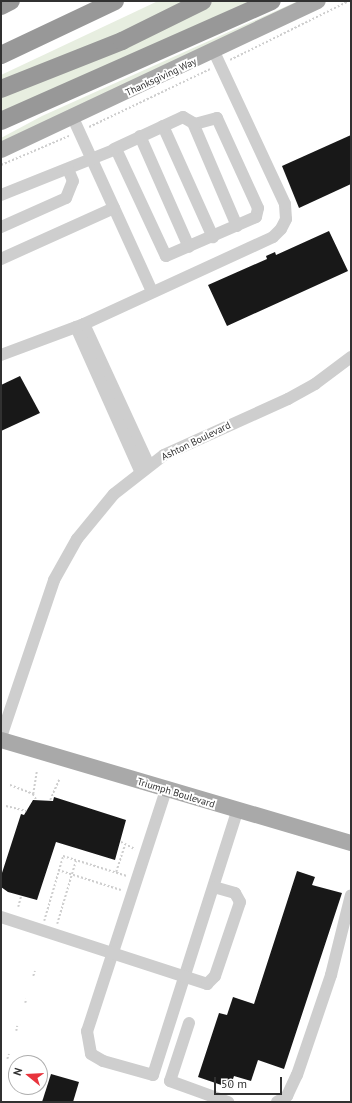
<!DOCTYPE html>
<html>
<head>
<meta charset="utf-8">
<style>
	body { margin:0 }
	#map { position:relative; width:352px; height:1103px; overflow:hidden; background:#fff; font-family:"PT Sans",sans-serif }
	div>[style] { position:absolute }
	[style*='--x'] { left:calc(var(--x)*1px); top:calc(var(--y)*1px); width:calc(var(--w)*1px); rotate:calc(var(--a)*1deg) }
	.green>* { inset:0; background:#e7eee0 }
	.building>* { inset:0; background:#181818 }
	.path>* { height:1.5px; margin-top:-0.75px; transform-origin:0; background:repeating-linear-gradient(90deg,#cecece 0 2px,transparent 0 4px) }
	.minor>* { height:12px; margin:-6px; padding:0 6px; transform-origin:6px; border-radius:6px; background:#cecece }
	.major>* { height:16px; margin:-8px; padding:0 8px; transform-origin:8px; border-radius:8px; background:#a9a9a9 }
	.highway>* { height:18px; margin:-9px; padding:0 9px; transform-origin:9px; border-radius:9px; background:#989898 }
	span { translate:-50% -50%; white-space:nowrap; text-align:center; line-height:1.15; -webkit-text-stroke:4px #fff; paint-order:stroke }
	.street-label { font-size:10px; color:#313131 }
	.frame { position:absolute; inset:0; border:2px solid #313131; pointer-events:none }
	.north { position:absolute; left:8px; top:1055px; width:40px; height:40px; box-sizing:border-box; background:#fff; border:1px solid #adadad; border-radius:50%; rotate:288deg; font-size:11px; font-weight:700; line-height:16px; text-align:center; color:#313131 }
	.north::after { content:''; display:block; margin:auto; width:14px; height:18px; background:#e8343d; clip-path:polygon(50% 0,100% 100%,50% 72%,0 100%) }
	.scale { position:absolute; left:214px; top:1077px; width:68px; height:18px; box-sizing:border-box; border:2px solid #313131; border-top:0; padding-left:5px; font-size:12px; line-height:14px; white-space:nowrap; color:#313131; -webkit-text-stroke:3px #fff; paint-order:stroke }
</style>
</head>
<body>
<div id="map">
	<div class="green">
		<i style="clip-path:polygon(158px 1px,189px 1px,139px 29px,1px 82px,1px 75px)"></i>
		<i style="clip-path:polygon(214px 1px,255px 1px,1px 114px,1px 93px,164px 27px)"></i>
		<i style="clip-path:polygon(298px 1px,304px 1px,1px 144px,1px 138px,42px 116px)"></i>
	</div>
	<div class="building">
		<i style="clip-path:polygon(351px 135px,351px 184px,299px 208px,282px 166px)"></i>
		<i style="clip-path:polygon(329px 231px,348px 271px,227px 326px,208px 285px,267px 259px,266px 256px,275px 252px,276px 255px)"></i>
		<i style="clip-path:polygon(20px 376px,40px 413px,1px 431px,1px 385px)"></i>
		<i style="clip-path:polygon(54px 797px,126px 820px,115px 860px,56px 842px,37px 900px,8px 892px,1px 887px,1px 876px,21px 814px,24px 815px,33px 800px,53px 801px)"></i>
		<i style="clip-path:polygon(297px 871px,315px 877px,312px 885px,342px 893px,284px 1069px,258px 1060px,251px 1081px,234px 1076px,230px 1088px,198px 1077px,219px 1013px,227px 1015px,233px 997px,254px 1004px)"></i>
		<i style="clip-path:polygon(51px 1074px,79px 1082px,73px 1102px,42px 1102px)"></i>
	</div>
	<div class="path">
		<i style="--x:230;--y:60;--w:133;--a:-26.4"></i>
		<i style="--x:89;--y:127;--w:134;--a:-25.6"></i>
		<i style="--x:1;--y:165;--w:74;--a:-23.1"></i>
		<i style="--x:10;--y:785;--w:25;--a:21"></i>
		<i style="--x:33;--y:794;--w:6;--a:59"></i>
		<i style="--x:33;--y:794;--w:24;--a:-81"></i>
		<i style="--x:50;--y:800;--w:22;--a:-66"></i>
		<i style="--x:6;--y:806;--w:21;--a:14"></i>
		<i style="--x:121;--y:842;--w:16;--a:27"></i>
		<i style="--x:58;--y:870;--w:66;--a:17.6"></i>
		<i style="--x:116;--y:872;--w:29;--a:-72"></i>
		<i style="--x:18;--y:907;--w:11;--a:-75"></i>
		<i style="--x:44;--y:921;--w:68;--a:-73.7"></i>
		<i style="--x:63;--y:856;--w:67;--a:17.4"></i>
		<i style="--x:57;--y:924;--w:67;--a:-73.5"></i>
		<i style="--x:33;--y:976;--w:5;--a:-68"></i>
		<i style="--x:25;--y:1003;--w:4;--a:-76"></i>
		<i style="--x:16;--y:1031;--w:5;--a:-79"></i>
		<i style="--x:7;--y:1059;--w:5;--a:-68"></i>
	</div>
	<div class="minor">
		<i style="--x:73;--y:118;--w:190;--a:65.5"></i>
		<i style="--x:193;--y:123;--w:112;--a:66.9"></i>
		<i style="--x:163;--y:126;--w:122;--a:65.8"></i>
		<i style="--x:140;--y:136;--w:121;--a:66.2"></i>
		<i style="--x:1;--y:195;--w:124;--a:-21.8"></i>
		<i style="--x:116;--y:149;--w:118;--a:65"></i>
		<i style="--x:166;--y:256;--w:98;--a:-23.4"></i>
		<i style="--x:256;--y:217;--w:9;--a:-77"></i>
		<i style="--x:258;--y:208;--w:99;--a:-114.5"></i>
		<i style="--x:217;--y:118;--w:23;--a:165"></i>
		<i style="--x:195;--y:124;--w:14;--a:-150"></i>
		<i style="--x:183;--y:117;--w:76;--a:155.1"></i>
		<i style="--x:1;--y:227;--w:71;--a:-24"></i>
		<i style="--x:66;--y:198;--w:18;--a:-68"></i>
		<i style="--x:73;--y:181;--w:13;--a:-113"></i>
		<i style="--x:1;--y:259;--w:124;--a:-24.3"></i>
		<i style="--x:84;--y:324;--w:155;--a:65.3"></i>
		<i style="--x:76;--y:327;--w:158;--a:66"></i>
		<i style="--x:1;--y:355;--w:89;--a:-20.5"></i>
		<i style="--x:84;--y:324;--w:208;--a:-24.7"></i>
		<i style="--x:273;--y:237;--w:11;--a:-45"></i>
		<i style="--x:281;--y:229;--w:11;--a:-63"></i>
		<i style="--x:286;--y:219;--w:15;--a:-94"></i>
		<i style="--x:285;--y:204;--w:168;--a:-115"></i>
		<i style="--x:1;--y:737;--w:166;--a:-71.3"></i>
		<i style="--x:54;--y:580;--w:47;--a:-60.7"></i>
		<i style="--x:77;--y:539;--w:58;--a:-50.6"></i>
		<i style="--x:114;--y:494;--w:63;--a:-38"></i>
		<i style="--x:164;--y:455;--w:136;--a:-24.3"></i>
		<i style="--x:288;--y:399;--w:31;--a:-29"></i>
		<i style="--x:315;--y:384;--w:45;--a:-36.9"></i>
		<i style="--x:166;--y:790;--w:254;--a:108.1"></i>
		<i style="--x:87;--y:1031;--w:23;--a:80"></i>
		<i style="--x:91;--y:1054;--w:14;--a:30"></i>
		<i style="--x:103;--y:1061;--w:52;--a:15.6"></i>
		<i style="--x:153;--y:1075;--w:277;--a:-72.3"></i>
		<i style="--x:1;--y:917;--w:217;--a:18"></i>
		<i style="--x:207;--y:984;--w:11;--a:-45"></i>
		<i style="--x:215;--y:976;--w:78;--a:-71.3"></i>
		<i style="--x:240;--y:902;--w:10;--a:-119"></i>
		<i style="--x:235;--y:893;--w:22;--a:-164"></i>
		<i style="--x:189;--y:1023;--w:61;--a:108.1"></i>
		<i style="--x:170;--y:1081;--w:62;--a:19.9"></i>
		<i style="--x:277;--y:1102;--w:12;--a:-31"></i>
		<i style="--x:287;--y:1096;--w:23;--a:-65"></i>
		<i style="--x:297;--y:1075;--w:106;--a:-71.2"></i>
		<i style="--x:331;--y:975;--w:82;--a:-76"></i>
	</div>
	<div class="major">
		<i style="--x:1;--y:150;--w:350;--a:-25.2"></i>
		<i style="--x:1;--y:740;--w:365;--a:16.4"></i>
	</div>
	<div class="highway">
		<i style="--x:1;--y:6;--w:11;--a:-27"></i>
		<i style="--x:1;--y:55;--w:126;--a:-25.3"></i>
		<i style="--x:1;--y:89;--w:130;--a:-21.6"></i>
		<i style="--x:122;--y:41;--w:90;--a:-26.3"></i>
		<i style="--x:1;--y:121;--w:296;--a:-23.9"></i>
	</div>
	<div class="street-label">
		<span style="left:161px;top:77px;rotate:-25deg">Thanksgiving Way</span>
		<span style="left:196px;top:441px;rotate:-26deg">Ashton Boulevard</span>
		<span style="left:176px;top:793px;rotate:17deg">Triumph Boulevard</span>
	</div>
	<div class="frame"></div>
	<div class="north">N</div>
	<div class="scale">50 m</div>
</div>
</body>
</html>
